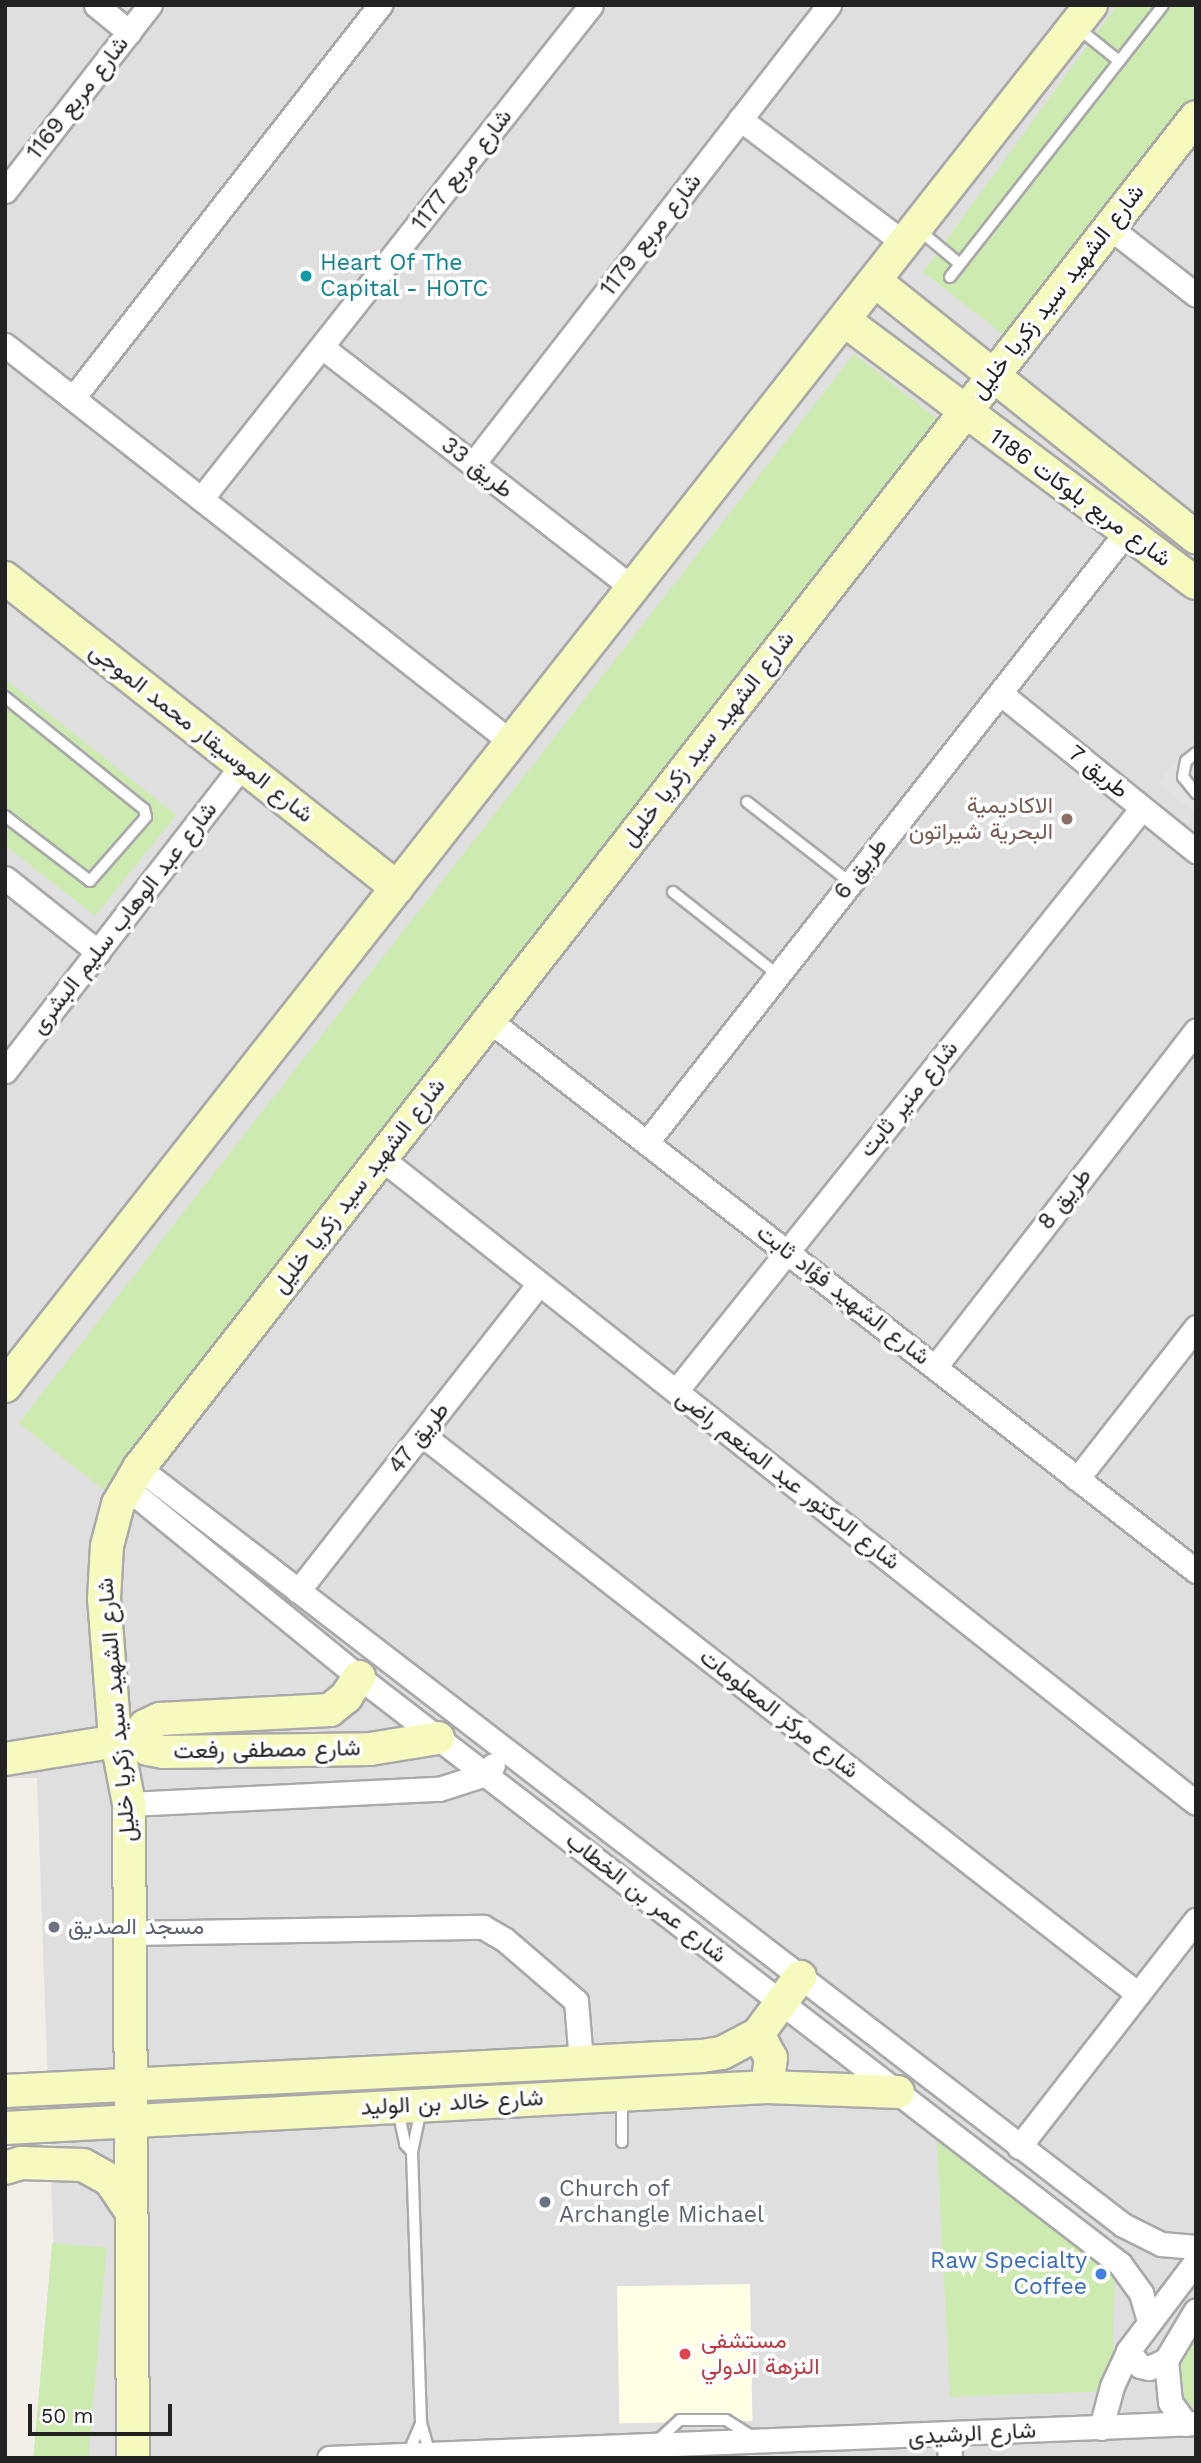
<!DOCTYPE html>
<html>
<head>
<meta charset="utf-8">
<style>
	body { margin:0 }
	#map { position:relative; width:1201px; height:2463px; overflow:hidden; background:#f2efe9; font-family:"Work Sans",Vazirmatn,sans-serif }
	div>[style] { position:absolute }
	[style*='--x'] { left:calc(var(--x)*1px); top:calc(var(--y)*1px); width:calc(var(--w)*1px); rotate:calc(var(--a)*1deg) }
	.residential>* { inset:0; background:#e0dfdf }
	.education>* { inset:0; background:#ffffe5; transform-origin:0 0 }
	.grass>* { inset:0; background:#cdebb0; transform-origin:0 0 }
	.parking>* { inset:0; background:#e2e2e2 }
	.roads { filter:drop-shadow(2px 0 #a9a9a9) drop-shadow(-2px 0 #a9a9a9) drop-shadow(0 2px #a9a9a9) drop-shadow(0 -2px #a9a9a9) }
	.lane>* { height:10px; margin:-5px; padding:0 5px; transform-origin:5px; border-radius:5px; background:#fff }
	.street>* { height:23px; margin:-11.5px; padding:0 11.5px; transform-origin:11.5px; border-radius:11.5px; background:#fff }
	.secondary>* { height:32px; margin:-16px; padding:0 16px; transform-origin:16px; border-radius:16px; background:#f7fabf }
	.dots>* { width:19px; height:19px; translate:-50% -50%; box-sizing:border-box; border:4px solid #fff; border-radius:50% }
	span { translate:-50% -50%; white-space:nowrap; text-align:center; line-height:1.15; -webkit-text-stroke:7px #fff; paint-order:stroke }
	.street-label { font-size:23px; color:#222 }
	.culture-label { font-size:23px; color:#0d838f }
	.left { translate:0 -50%; text-align:left }
	.education-label { font-size:23px; color:#785e54 }
	.right { translate:-100% -50%; text-align:right }
	.worship-label { font-size:23px; color:#5b616d }
	.shop-label { font-size:23px; color:#366cbe }
	.health-label { font-size:23px; color:#be3a42 }
	.frame { position:absolute; inset:0; border:7px solid #222; pointer-events:none }
	.scale { position:absolute; left:28px; top:2404px; width:144px; height:32px; box-sizing:border-box; border:4px solid #222; border-top:0; padding-left:9px; font-size:21px; line-height:24px; white-space:nowrap; color:#222; -webkit-text-stroke:5px #fff; paint-order:stroke }
</style>
</head>
<body>
<div id="map">
	<div class="residential">
		<i style="clip-path:polygon(5px 5px,1196px 5px,1196px 2458px,61px 2458px,37px 1778px,5px 1778px)"></i>
	</div>
	<div class="education">
		<i style="left:750px;top:2284px;width:137px;height:133px;rotate:89deg"></i>
	</div>
	<div class="grass">
		<i style="clip-path:polygon(1117px 5px,1196px 5px,1196px 112px,1009px 339px,923px 272px)"></i>
		<i style="left:854px;top:354px;width:108px;height:1357px;rotate:38deg"></i>
		<i style="clip-path:polygon(5px 679px,176px 815px,95px 916px,5px 845px)"></i>
		<i style="clip-path:polygon(936px 2126px,1115px 2271px,1112px 2391px,950px 2397px)"></i>
		<i style="left:52px;top:2243px;width:55px;height:215px;rotate:5deg"></i>
		<i style="clip-path:polygon(1196px 2325px,1196px 2411px,1182px 2412px,1178px 2347px)"></i>
	</div>
	<div class="parking">
		<i style="clip-path:polygon(1196px 736px,1196px 814px,1158px 783px)"></i>
	</div>
	<div class="roads">
		<div class="lane">
			<i style="--x:1078;--y:28;--w:53;--a:38.8"></i>
			<i style="--x:919;--y:230;--w:53;--a:39.7"></i>
			<i style="--x:950;--y:277;--w:345;--a:-51.9"></i>
			<i style="--x:5;--y:697;--w:179;--a:38.9"></i>
			<i style="--x:144;--y:809;--w:8;--a:76"></i>
			<i style="--x:146;--y:817;--w:85;--a:131.2"></i>
			<i style="--x:90;--y:881;--w:107;--a:-142.6"></i>
			<i style="--x:1196;--y:753;--w:13;--a:141"></i>
			<i style="--x:1186;--y:761;--w:16;--a:101"></i>
			<i style="--x:1183;--y:777;--w:21;--a:51"></i>
			<i style="--x:747;--y:802;--w:132;--a:37.9"></i>
			<i style="--x:673;--y:892;--w:134;--a:38.3"></i>
			<i style="--x:622;--y:2099;--w:43;--a:90"></i>
			<i style="--x:421;--y:2109;--w:44;--a:101.8"></i>
			<i style="--x:412;--y:2152;--w:271;--a:88.1"></i>
			<i style="--x:421;--y:2423;--w:32;--a:74"></i>
			<i style="--x:398;--y:2110;--w:35;--a:78"></i>
			<i style="--x:405;--y:2144;--w:11;--a:49"></i>
			<i style="--x:654;--y:2444;--w:35;--a:-43"></i>
			<i style="--x:680;--y:2420;--w:46;--a:0"></i>
			<i style="--x:726;--y:2420;--w:34;--a:32"></i>
			<i style="--x:408;--y:2454;--w:34;--a:-67"></i>
		</div>
		<div class="street">
			<i style="--x:96;--y:5;--w:43;--a:39.3"></i>
			<i style="--x:740;--y:119;--w:206;--a:37.1"></i>
			<i style="--x:5;--y:191;--w:236;--a:-52.1"></i>
			<i style="--x:1109;--y:227;--w:110;--a:38"></i>
			<i style="--x:5;--y:345;--w:643;--a:38.12"></i>
			<i style="--x:322;--y:347;--w:393;--a:37.8"></i>
			<i style="--x:73;--y:398;--w:499;--a:-52"></i>
			<i style="--x:473;--y:464;--w:581;--a:-52.2"></i>
			<i style="--x:201;--y:499;--w:629;--a:-51.71"></i>
			<i style="--x:1000;--y:693;--w:252;--a:38.9"></i>
			<i style="--x:5;--y:878;--w:119;--a:38.5"></i>
			<i style="--x:489;--y:1020;--w:896;--a:37.93"></i>
			<i style="--x:5;--y:1071;--w:386;--a:-52.2"></i>
			<i style="--x:647;--y:1142;--w:778;--a:-51.83"></i>
			<i style="--x:381;--y:1158;--w:1039;--a:38.36"></i>
			<i style="--x:935;--y:1367;--w:426;--a:-52.2"></i>
			<i style="--x:676;--y:1391;--w:746;--a:-51.36"></i>
			<i style="--x:421;--y:1434;--w:910;--a:37.99"></i>
			<i style="--x:139;--y:1468;--w:1241;--a:37.57"></i>
			<i style="--x:1123;--y:2225;--w:42;--a:26.6"></i>
			<i style="--x:1161;--y:2244;--w:35;--a:5"></i>
			<i style="--x:1077;--y:1479;--w:193;--a:-51.9"></i>
			<i style="--x:126;--y:1487;--w:301;--a:39.2"></i>
			<i style="--x:359;--y:1677;--w:961;--a:37.64"></i>
			<i style="--x:1120;--y:2264;--w:36;--a:54"></i>
			<i style="--x:1141;--y:2293;--w:29;--a:74"></i>
			<i style="--x:298;--y:1591;--w:390;--a:-51.9"></i>
			<i style="--x:129;--y:1804;--w:310;--a:-2.8"></i>
			<i style="--x:439;--y:1789;--w:49;--a:-17.7"></i>
			<i style="--x:486;--y:1774;--w:11;--a:-52"></i>
			<i style="--x:129;--y:1933;--w:354;--a:-1"></i>
			<i style="--x:483;--y:1927;--w:24;--a:30"></i>
			<i style="--x:504;--y:1939;--w:95;--a:40.7"></i>
			<i style="--x:576;--y:2001;--w:60;--a:85.2"></i>
			<i style="--x:1019;--y:2147;--w:288;--a:-52.1"></i>
			<i style="--x:1128;--y:2351;--w:19;--a:51"></i>
			<i style="--x:1140;--y:2366;--w:9;--a:13"></i>
			<i style="--x:1149;--y:2368;--w:19;--a:-25"></i>
			<i style="--x:1186;--y:2424;--w:27;--a:-126"></i>
			<i style="--x:1170;--y:2402;--w:42;--a:-95.4"></i>
			<i style="--x:1166;--y:2360;--w:58;--a:-59"></i>
			<i style="--x:1101;--y:2428;--w:43;--a:-75.3"></i>
			<i style="--x:1112;--y:2386;--w:38;--a:-65"></i>
			<i style="--x:1128;--y:2351;--w:113;--a:-52.9"></i>
			<i style="--x:949;--y:2435;--w:23;--a:88"></i>
			<i style="--x:329;--y:2458;--w:868;--a:-2.31"></i>
		</div>
		<div class="secondary">
			<i style="--x:875;--y:281;--w:411;--a:38.6"></i>
			<i style="--x:844;--y:320;--w:439;--a:36.8"></i>
			<i style="--x:5;--y:578;--w:500;--a:38.3"></i>
			<i style="--x:5;--y:1386;--w:1757;--a:-51.82"></i>
			<i style="--x:136;--y:1738;--w:16;--a:43"></i>
			<i style="--x:148;--y:1749;--w:16;--a:11"></i>
			<i style="--x:164;--y:1752;--w:206;--a:-0.8"></i>
			<i style="--x:370;--y:1749;--w:69;--a:-9.2"></i>
			<i style="--x:136;--y:1738;--w:15;--a:-53"></i>
			<i style="--x:145;--y:1726;--w:17;--a:-25"></i>
			<i style="--x:160;--y:1719;--w:170;--a:-3"></i>
			<i style="--x:330;--y:1710;--w:21;--a:-39"></i>
			<i style="--x:346;--y:1697;--w:24;--a:-57"></i>
			<i style="--x:5;--y:1759;--w:133;--a:-9.1"></i>
			<i style="--x:758;--y:2034;--w:27;--a:62"></i>
			<i style="--x:771;--y:2058;--w:29;--a:98"></i>
			<i style="--x:5;--y:2091;--w:698;--a:-2.87"></i>
			<i style="--x:702;--y:2056;--w:20;--a:-9"></i>
			<i style="--x:722;--y:2053;--w:41;--a:-27.8"></i>
			<i style="--x:758;--y:2034;--w:71;--a:-53.6"></i>
			<i style="--x:5;--y:2128;--w:763;--a:-3.08"></i>
			<i style="--x:767;--y:2087;--w:131;--a:2.2"></i>
			<i style="--x:5;--y:2168;--w:17;--a:-17"></i>
			<i style="--x:21;--y:2163;--w:62;--a:1.8"></i>
			<i style="--x:83;--y:2165;--w:31;--a:29"></i>
			<i style="--x:110;--y:2180;--w:34;--a:56"></i>
			<i style="--x:133;--y:2458;--w:654;--a:-90.35"></i>
			<i style="--x:129;--y:1804;--w:80;--a:-100.8"></i>
			<i style="--x:114;--y:1725;--w:126;--a:-94.5"></i>
			<i style="--x:104;--y:1599;--w:53;--a:-86.8"></i>
			<i style="--x:107;--y:1546;--w:43;--a:-75.3"></i>
			<i style="--x:118;--y:1504;--w:42;--a:-59.7"></i>
			<i style="--x:139;--y:1468;--w:1715;--a:-51.96"></i>
		</div>
	</div>
	<div class="dots">
		<i style="left:306px;top:276px;background:#0f9aa8"></i>
		<i style="left:1067px;top:819px;background:#8d6e63"></i>
		<i style="left:54px;top:1927px;background:#6b7280"></i>
		<i style="left:545px;top:2202px;background:#6b7280"></i>
		<i style="left:1101px;top:2274px;background:#3f7fe0"></i>
		<i style="left:685px;top:2354px;background:#e0444e"></i>
	</div>
	<div class="street-label">
		<span style="left:78px;top:98px;rotate:-52deg">شارع مربع 1169</span>
		<span style="left:462px;top:170px;rotate:-52deg">شارع مربع 1177</span>
		<span style="left:651px;top:235px;rotate:-52deg">شارع مربع 1179</span>
		<span style="left:1058px;top:292px;rotate:-52deg">شارع الشهيد سيد زكريا خليل</span>
		<span style="left:477px;top:468px;rotate:38deg">طريق 33</span>
		<span style="left:1080px;top:498px;rotate:36deg">شارع مربع بلوكات 1186</span>
		<span style="left:201px;top:733px;rotate:38deg">شارع الموسيقار محمد الموجى</span>
		<span style="left:708px;top:739px;rotate:-52deg">شارع الشهيد سيد زكريا خليل</span>
		<span style="left:1098px;top:772px;rotate:39deg">طريق 7</span>
		<span style="left:861px;top:869px;rotate:-52deg">طريق 6</span>
		<span style="left:124px;top:918px;rotate:-52deg">شارع عبد الوهاب سليم البشرى</span>
		<span style="left:909px;top:1099px;rotate:-51deg">شارع منير ثابت</span>
		<span style="left:359px;top:1186px;rotate:-52deg">شارع الشهيد سيد زكريا خليل</span>
		<span style="left:1065px;top:1199px;rotate:-52deg">طريق 8</span>
		<span style="left:843px;top:1295px;rotate:38deg">شارع الشهيد فؤاد ثابت</span>
		<span style="left:419px;top:1438px;rotate:-52deg">طريق 47</span>
		<span style="left:788px;top:1480px;rotate:38deg">شارع الدكتور عبد المنعم راضى</span>
		<span style="left:117px;top:1710px;rotate:-95deg">شارع الشهيد سيد زكريا خليل</span>
		<span style="left:779px;top:1714px;rotate:38deg">شارع مركز المعلومات</span>
		<span style="left:267px;top:1750px;rotate:-1deg">شارع مصطفى رفعت</span>
		<span style="left:646px;top:1898px;rotate:38deg">شارع عمر بن الخطاب</span>
		<span style="left:452px;top:2103px;rotate:-3deg">شارع خالد بن الوليد</span>
		<span style="left:972px;top:2434px;rotate:-3deg">شارع الرشيدى</span>
	</div>
	<div class="culture-label">
		<span class="left" style="left:320px;top:276px">Heart Of The<br>Capital - HOTC</span>
	</div>
	<div class="education-label">
		<span class="right" style="left:1053px;top:819px">الاكاديمية<br>البحرية شيراتون</span>
	</div>
	<div class="worship-label">
		<span class="left" style="left:68px;top:1927px">مسجد الصديق</span>
		<span class="left" style="left:559px;top:2202px">Church of<br>Archangle Michael</span>
	</div>
	<div class="shop-label">
		<span class="right" style="left:1087px;top:2274px">Raw Specialty<br>Coffee</span>
	</div>
	<div class="health-label">
		<span class="left" style="left:701px;top:2354px">مستشفى<br>النزهة الدولي</span>
	</div>
	<div class="frame"></div>
	<div class="scale">50 m</div>
</div>
</body>
</html>
